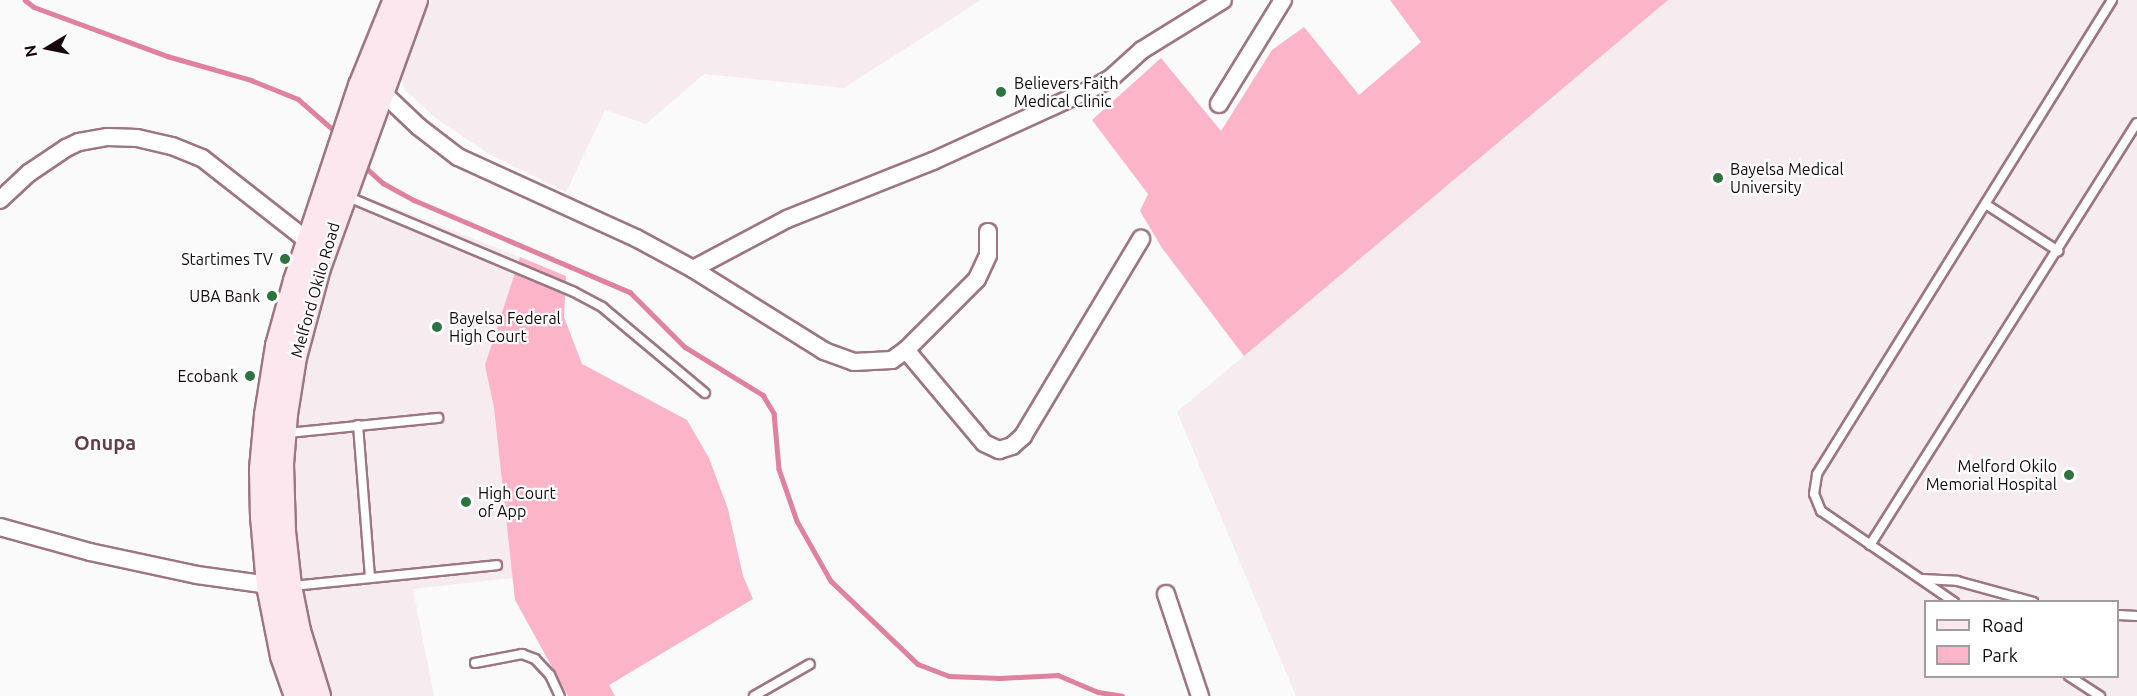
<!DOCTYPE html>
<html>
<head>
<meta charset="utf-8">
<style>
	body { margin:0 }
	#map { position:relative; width:2137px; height:696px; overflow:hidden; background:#fafafa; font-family:Ubuntu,sans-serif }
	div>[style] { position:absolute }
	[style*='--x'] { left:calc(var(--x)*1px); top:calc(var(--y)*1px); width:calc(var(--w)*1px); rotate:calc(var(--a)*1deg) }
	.built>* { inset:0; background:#f6ebee }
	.green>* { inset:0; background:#fcb4c9 }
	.stream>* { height:4.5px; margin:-2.25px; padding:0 2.25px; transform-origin:2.25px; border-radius:2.25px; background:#df819f }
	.roads { filter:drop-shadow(2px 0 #9c7782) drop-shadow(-2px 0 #9c7782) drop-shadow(0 2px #9c7782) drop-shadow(0 -2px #9c7782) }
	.lane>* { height:8px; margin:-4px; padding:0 4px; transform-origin:4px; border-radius:4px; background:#fff }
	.street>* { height:16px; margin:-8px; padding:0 8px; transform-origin:8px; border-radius:8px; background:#fff }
	.secondary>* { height:24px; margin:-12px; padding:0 12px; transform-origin:12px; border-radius:12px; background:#fde7ee }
	.dots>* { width:16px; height:16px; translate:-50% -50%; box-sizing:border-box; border:3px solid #fff; border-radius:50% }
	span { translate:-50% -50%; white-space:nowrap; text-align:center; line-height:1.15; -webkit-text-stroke:4.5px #fff; paint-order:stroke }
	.poi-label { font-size:16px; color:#15090d }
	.left { translate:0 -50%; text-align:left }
	.right { translate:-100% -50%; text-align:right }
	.street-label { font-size:16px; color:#15090d }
	.quarter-label { font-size:20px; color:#61404a; font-weight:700 }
	.legend { position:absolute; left:1924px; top:600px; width:195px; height:78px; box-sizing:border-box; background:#fff; border:2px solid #a19d9e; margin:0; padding:8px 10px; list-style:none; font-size:18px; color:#15090d }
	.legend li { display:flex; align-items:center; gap:12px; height:30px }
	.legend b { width:30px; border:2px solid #a19d9e }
	.north { position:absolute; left:18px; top:18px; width:60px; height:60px; -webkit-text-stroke:4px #fff; paint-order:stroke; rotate:260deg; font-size:16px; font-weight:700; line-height:24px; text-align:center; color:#15090d }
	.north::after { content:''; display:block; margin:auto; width:21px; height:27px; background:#15090d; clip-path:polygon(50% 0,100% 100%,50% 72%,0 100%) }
</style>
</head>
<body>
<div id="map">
	<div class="built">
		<i style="clip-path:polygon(431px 0,981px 0,844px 88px,704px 74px,646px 124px,605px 110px,566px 192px,489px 154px,437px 119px,405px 90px,401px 78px,407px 56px)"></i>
		<i style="clip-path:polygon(evenodd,1668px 0,2137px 0,2137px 696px,1296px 696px,1177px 412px,1668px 0,1926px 602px,2118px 602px,2118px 676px,1926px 676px,1926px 602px)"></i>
		<i style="clip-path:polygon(359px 194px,520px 257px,485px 365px,494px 408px,513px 578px,413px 589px,434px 696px,327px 696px,306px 627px,290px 516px,296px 396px,331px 266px)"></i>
	</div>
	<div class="green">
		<i style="clip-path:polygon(1390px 0,1668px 0,1244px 356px,1162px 248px,1140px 211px,1148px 194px,1092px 120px,1161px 58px,1221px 131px,1272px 50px,1304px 27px,1359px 95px,1421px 42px)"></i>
		<i style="clip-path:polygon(520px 257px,566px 276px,564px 317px,582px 364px,687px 420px,709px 458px,728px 509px,743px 576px,753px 599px,609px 685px,615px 696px,568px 696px,515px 600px,494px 408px,485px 365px)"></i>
	</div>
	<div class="stream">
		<i style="--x:25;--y:0;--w:11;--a:38"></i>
		<i style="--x:34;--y:7;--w:142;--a:20.2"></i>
		<i style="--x:167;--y:56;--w:87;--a:15.9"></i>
		<i style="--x:251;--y:80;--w:51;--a:22"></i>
		<i style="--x:298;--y:99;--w:52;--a:41.1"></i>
		<i style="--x:363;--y:165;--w:27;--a:42"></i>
		<i style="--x:383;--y:183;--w:35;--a:29"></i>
		<i style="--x:414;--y:200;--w:235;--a:23.1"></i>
		<i style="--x:630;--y:292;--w:78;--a:45"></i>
		<i style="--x:685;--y:347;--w:92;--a:31.6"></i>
		<i style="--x:763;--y:395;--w:21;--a:59"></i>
		<i style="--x:774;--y:413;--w:56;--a:84.9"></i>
		<i style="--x:779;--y:469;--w:55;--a:70.9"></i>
		<i style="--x:797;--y:521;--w:69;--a:60.5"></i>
		<i style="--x:831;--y:581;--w:120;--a:43.7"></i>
		<i style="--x:918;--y:664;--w:33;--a:21"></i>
		<i style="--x:949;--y:676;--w:51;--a:2.2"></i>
		<i style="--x:1000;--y:678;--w:58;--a:-3"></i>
		<i style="--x:1058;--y:675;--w:43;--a:23"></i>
		<i style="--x:1098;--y:692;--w:24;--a:9"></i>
	</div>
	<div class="roads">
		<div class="lane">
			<i style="--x:346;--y:196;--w:247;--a:22.8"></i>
			<i style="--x:574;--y:292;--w:32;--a:28"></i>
			<i style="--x:602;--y:307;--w:134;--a:39.9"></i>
			<i style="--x:1987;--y:205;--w:85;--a:32.9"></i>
			<i style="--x:358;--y:425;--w:153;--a:85.5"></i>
			<i style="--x:287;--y:433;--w:152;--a:-5.7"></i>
			<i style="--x:1870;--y:545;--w:499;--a:-57.7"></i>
			<i style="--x:1922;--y:579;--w:35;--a:3"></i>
			<i style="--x:1957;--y:581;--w:79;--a:15.4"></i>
			<i style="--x:292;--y:586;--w:206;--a:-5.8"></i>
			<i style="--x:1954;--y:602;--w:161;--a:-145.6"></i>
			<i style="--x:1821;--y:511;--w:18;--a:-112"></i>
			<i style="--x:1814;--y:494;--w:20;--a:-81"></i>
			<i style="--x:1817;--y:474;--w:558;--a:-58.1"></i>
			<i style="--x:2118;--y:615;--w:19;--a:3"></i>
			<i style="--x:475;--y:663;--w:48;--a:-10.8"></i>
			<i style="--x:522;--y:654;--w:14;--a:21"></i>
			<i style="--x:535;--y:659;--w:22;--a:47"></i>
			<i style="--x:550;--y:675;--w:23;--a:65"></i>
			<i style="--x:2069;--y:676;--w:37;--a:33"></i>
			<i style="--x:754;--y:696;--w:64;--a:-29.7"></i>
		</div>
		<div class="street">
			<i style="--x:381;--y:91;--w:52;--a:43.5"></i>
			<i style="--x:419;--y:127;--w:49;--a:37.6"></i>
			<i style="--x:458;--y:157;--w:196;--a:24.5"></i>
			<i style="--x:636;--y:238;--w:65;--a:28.5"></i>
			<i style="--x:693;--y:269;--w:155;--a:32"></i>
			<i style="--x:824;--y:351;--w:32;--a:20"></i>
			<i style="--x:854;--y:362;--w:38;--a:-3"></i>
			<i style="--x:892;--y:360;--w:17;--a:-36"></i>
			<i style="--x:906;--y:350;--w:100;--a:-45"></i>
			<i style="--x:977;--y:279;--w:26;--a:-65"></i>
			<i style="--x:988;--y:255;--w:23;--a:-90"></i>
			<i style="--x:1219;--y:104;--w:122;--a:-58.4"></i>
			<i style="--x:0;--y:200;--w:40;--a:-43"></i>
			<i style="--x:29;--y:173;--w:45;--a:-34"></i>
			<i style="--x:66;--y:148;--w:14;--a:-25"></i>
			<i style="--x:79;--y:142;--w:29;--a:-10"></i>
			<i style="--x:108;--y:137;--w:29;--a:2"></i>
			<i style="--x:137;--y:138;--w:36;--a:13"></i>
			<i style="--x:172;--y:146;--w:32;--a:22"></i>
			<i style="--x:202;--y:158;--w:136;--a:38.1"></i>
			<i style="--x:693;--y:269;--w:106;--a:-28"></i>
			<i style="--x:787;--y:219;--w:157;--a:-21.7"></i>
			<i style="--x:933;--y:161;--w:174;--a:-24.5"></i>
			<i style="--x:1091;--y:89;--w:21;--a:-28"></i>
			<i style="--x:1110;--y:79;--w:43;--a:-42.2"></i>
			<i style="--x:1142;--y:50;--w:95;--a:-31.7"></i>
			<i style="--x:906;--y:350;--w:121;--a:50"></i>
			<i style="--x:984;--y:443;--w:17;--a:25"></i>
			<i style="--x:999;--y:450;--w:14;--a:-17"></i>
			<i style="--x:1012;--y:446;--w:15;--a:-42"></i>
			<i style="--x:1023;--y:436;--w:230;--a:-59.1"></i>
			<i style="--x:0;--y:527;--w:93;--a:15.5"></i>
			<i style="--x:90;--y:552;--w:109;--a:12.1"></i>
			<i style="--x:197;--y:575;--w:73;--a:7.9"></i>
			<i style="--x:1166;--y:594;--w:108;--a:71.6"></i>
		</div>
		<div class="secondary">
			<i style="--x:297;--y:696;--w:42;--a:-109.3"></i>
			<i style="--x:283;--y:656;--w:72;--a:-101.2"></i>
			<i style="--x:269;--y:585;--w:68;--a:-95"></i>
			<i style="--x:263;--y:517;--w:48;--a:-91.2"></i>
			<i style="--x:262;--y:469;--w:54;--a:-84.7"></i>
			<i style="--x:267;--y:415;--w:70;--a:-80.9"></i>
			<i style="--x:278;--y:346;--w:67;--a:-74.5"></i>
			<i style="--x:296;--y:281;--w:206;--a:-71.6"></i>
			<i style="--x:361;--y:86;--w:93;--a:-67.9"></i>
			<i style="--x:318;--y:696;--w:68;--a:-107.1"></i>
			<i style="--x:298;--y:631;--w:46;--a:-101.3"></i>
			<i style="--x:289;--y:586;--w:54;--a:-96.3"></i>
			<i style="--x:283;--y:532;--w:68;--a:-91.7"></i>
			<i style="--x:281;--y:464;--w:50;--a:-85.4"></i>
			<i style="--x:285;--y:414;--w:58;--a:-81"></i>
			<i style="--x:294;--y:357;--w:92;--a:-74.9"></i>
			<i style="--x:318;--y:268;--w:285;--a:-70.1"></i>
		</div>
	</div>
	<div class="dots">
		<i style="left:1001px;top:92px;background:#2d7440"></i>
		<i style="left:1718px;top:178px;background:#2d7440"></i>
		<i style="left:285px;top:259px;background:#2d7440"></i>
		<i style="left:272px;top:296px;background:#2d7440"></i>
		<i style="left:437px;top:327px;background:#2d7440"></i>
		<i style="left:250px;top:376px;background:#2d7440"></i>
		<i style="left:2069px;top:475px;background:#2d7440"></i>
		<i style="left:466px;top:502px;background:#2d7440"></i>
	</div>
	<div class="poi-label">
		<span class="left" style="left:1014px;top:92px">Believers Faith<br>Medical Clinic</span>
		<span class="left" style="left:1730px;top:178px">Bayelsa Medical<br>University</span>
		<span class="right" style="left:273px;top:259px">Startimes TV</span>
		<span class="right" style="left:260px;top:296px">UBA Bank</span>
		<span class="left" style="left:449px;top:327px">Bayelsa Federal<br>High Court</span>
		<span class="right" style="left:238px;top:376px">Ecobank</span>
		<span class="right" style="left:2057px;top:475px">Melford Okilo<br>Memorial Hospital</span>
		<span class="left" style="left:478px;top:502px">High Court<br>of App</span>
	</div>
	<div class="street-label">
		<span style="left:315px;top:290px;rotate:-74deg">Melford Okilo Road</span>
	</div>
	<div class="quarter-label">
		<span style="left:105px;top:442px">Onupa</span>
	</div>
	<ul class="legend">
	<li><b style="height:8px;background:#fde7ee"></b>Road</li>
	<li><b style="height:16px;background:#fcb4c9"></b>Park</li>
	</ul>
	<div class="north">N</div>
</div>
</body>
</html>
